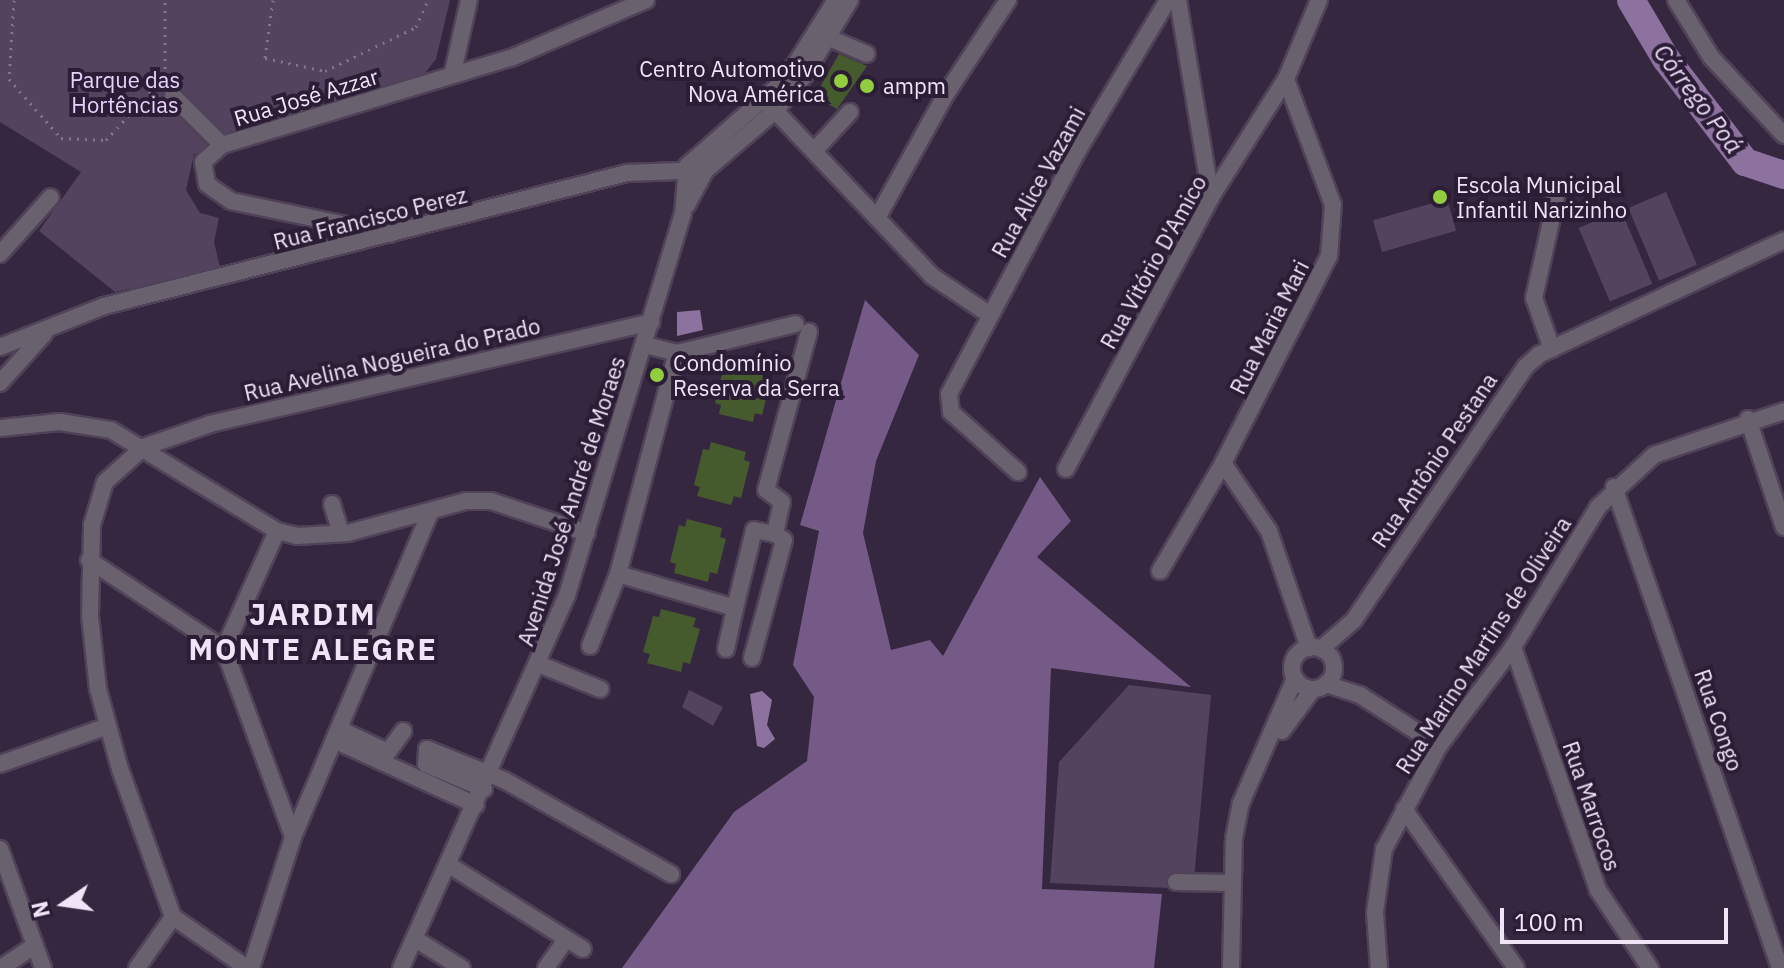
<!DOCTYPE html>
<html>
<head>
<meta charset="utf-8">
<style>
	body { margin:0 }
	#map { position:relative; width:1784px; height:968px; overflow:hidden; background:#362740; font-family:"IBM Plex Sans",sans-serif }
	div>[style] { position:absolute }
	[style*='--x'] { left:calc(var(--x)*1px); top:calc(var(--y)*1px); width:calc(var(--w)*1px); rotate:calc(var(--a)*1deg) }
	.green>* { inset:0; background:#53435e; transform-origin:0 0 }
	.forest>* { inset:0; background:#755a87 }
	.water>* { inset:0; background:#8d72a0 }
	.river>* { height:28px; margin:-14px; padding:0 14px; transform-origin:14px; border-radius:14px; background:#8d72a0 }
	.building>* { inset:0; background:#465b2d }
	.path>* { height:3px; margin-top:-1.5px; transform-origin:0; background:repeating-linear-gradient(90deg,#83768c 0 2px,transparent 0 8px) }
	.roads { filter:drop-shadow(2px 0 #504259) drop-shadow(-2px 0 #504259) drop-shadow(0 2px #504259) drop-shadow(0 -2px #504259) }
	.minor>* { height:16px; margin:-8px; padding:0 8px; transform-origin:8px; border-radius:8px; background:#69616e }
	.minor>.ring { margin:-8px; padding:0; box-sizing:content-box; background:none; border:16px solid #69616e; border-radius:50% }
	.dots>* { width:22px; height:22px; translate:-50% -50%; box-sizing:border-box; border:4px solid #2c1d36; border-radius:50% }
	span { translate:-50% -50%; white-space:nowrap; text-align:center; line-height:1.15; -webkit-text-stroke:8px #2c1d36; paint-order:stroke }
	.poi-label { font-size:22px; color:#efe5f6 }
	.right { translate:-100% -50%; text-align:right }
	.left { translate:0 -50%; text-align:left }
	.park-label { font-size:22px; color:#e9d1fb }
	.street-label { font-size:22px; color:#efe5f6 }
	.water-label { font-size:24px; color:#ebdbf7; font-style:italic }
	.district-label { font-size:30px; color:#efe5f6; font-weight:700; letter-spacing:2px }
	.north { position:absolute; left:24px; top:864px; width:80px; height:80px; -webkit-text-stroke:6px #2c1d36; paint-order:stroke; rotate:257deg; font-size:22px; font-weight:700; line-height:32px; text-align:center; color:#efe5f6 }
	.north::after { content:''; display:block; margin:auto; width:28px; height:36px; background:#efe5f6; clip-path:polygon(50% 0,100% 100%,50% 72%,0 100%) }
	.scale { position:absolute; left:1500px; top:908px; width:228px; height:36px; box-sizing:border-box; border:4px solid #efe5f6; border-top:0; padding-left:10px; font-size:24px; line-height:28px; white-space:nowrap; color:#efe5f6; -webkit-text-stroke:6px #2c1d36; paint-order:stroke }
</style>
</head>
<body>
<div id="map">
	<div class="green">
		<i style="clip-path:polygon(0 0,450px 0,436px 59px,425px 73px,194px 154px,186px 190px,200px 213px,219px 218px,214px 242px,220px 267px,115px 292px,39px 231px,81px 172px,0 122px)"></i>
		<i style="left:1666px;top:192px;width:79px;height:41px;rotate:67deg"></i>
		<i style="left:1447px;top:199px;width:33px;height:77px;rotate:74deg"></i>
		<i style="left:1621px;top:210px;width:80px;height:46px;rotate:67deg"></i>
		<i style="clip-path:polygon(1129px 685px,1211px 695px,1193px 889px,1050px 883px,1059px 762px)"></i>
		<i style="clip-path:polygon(689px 690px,723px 707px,713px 726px,682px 707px)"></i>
	</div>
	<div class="forest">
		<i style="clip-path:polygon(865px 300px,919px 355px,876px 461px,863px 533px,891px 650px,930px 640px,943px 656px,1040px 477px,1071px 521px,1037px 557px,1191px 687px,1051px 668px,1042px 889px,1162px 894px,1154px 968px,622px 968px,734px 812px,807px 761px,814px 697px,793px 665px,819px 531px,800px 525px)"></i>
	</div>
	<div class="water">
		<i style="clip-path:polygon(700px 310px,703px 330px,677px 336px,677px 312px)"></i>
		<i style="clip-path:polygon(762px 691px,772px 700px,767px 725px,775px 739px,764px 748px,757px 746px,750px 694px)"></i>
	</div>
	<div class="river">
		<i style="--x:1631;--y:0;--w:69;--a:59.3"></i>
		<i style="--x:1666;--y:59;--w:130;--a:52.5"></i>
		<i style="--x:1745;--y:162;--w:41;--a:18.4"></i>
	</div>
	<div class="building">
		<i style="clip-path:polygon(839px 54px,867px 66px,837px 109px,815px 96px)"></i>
		<i style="clip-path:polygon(732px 360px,767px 369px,765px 378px,771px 380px,762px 415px,755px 413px,753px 422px,719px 414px,721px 405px,715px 403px,724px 366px,730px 368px)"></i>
		<i style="clip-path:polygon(711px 442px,746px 452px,744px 460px,750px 462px,741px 498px,734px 496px,731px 505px,697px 496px,700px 487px,694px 485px,703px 449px,709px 450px)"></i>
		<i style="clip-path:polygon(687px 519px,722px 528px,720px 537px,726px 539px,717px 574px,710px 572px,708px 582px,674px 573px,676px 564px,670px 562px,679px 525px,685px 527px)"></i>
		<i style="clip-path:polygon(661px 609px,696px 618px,693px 627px,700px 629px,690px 664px,683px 662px,681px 672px,647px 663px,650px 654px,643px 652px,653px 616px,659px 617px)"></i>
	</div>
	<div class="path">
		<i style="--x:14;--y:0;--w:79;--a:93.6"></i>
		<i style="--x:9;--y:79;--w:79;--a:48.6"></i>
		<i style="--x:61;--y:138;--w:45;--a:2.5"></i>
		<i style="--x:106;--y:140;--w:87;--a:-47.3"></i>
		<i style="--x:165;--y:76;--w:76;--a:-90"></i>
		<i style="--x:273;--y:0;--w:59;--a:97.9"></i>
		<i style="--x:265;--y:58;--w:61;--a:12.2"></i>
		<i style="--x:325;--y:71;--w:101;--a:-25.8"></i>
		<i style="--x:416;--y:27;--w:30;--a:-66"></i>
	</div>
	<div class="roads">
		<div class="minor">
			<i style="--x:1178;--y:0;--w:200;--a:80.5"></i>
			<i style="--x:1676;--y:0;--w:67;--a:58.4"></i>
			<i style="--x:1711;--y:57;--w:107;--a:46.9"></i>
			<i style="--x:827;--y:37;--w:43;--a:23"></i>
			<i style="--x:453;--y:72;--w:74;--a:-77.5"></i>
			<i style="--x:173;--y:96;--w:69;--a:45"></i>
			<i style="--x:765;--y:100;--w:243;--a:46.5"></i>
			<i style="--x:932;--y:276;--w:70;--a:33.9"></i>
			<i style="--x:814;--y:151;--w:53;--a:-47.3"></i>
			<i style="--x:687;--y:205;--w:40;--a:-62"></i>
			<i style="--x:706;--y:170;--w:92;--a:-40.6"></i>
			<i style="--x:776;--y:110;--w:45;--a:-50.4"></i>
			<i style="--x:805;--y:75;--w:87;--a:-59"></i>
			<i style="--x:877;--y:218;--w:142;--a:-60.9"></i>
			<i style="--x:946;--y:94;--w:113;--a:-56.6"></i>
			<i style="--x:390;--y:234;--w:162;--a:-168.3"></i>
			<i style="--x:231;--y:201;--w:29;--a:-145"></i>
			<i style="--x:207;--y:184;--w:22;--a:-100"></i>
			<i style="--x:203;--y:162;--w:25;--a:-42"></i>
			<i style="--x:222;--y:145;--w:302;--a:-16.8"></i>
			<i style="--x:511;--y:58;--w:147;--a:-23.2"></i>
			<i style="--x:0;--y:254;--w:76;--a:-48.2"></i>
			<i style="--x:645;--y:345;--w:33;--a:14"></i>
			<i style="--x:677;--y:353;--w:122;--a:-13.8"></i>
			<i style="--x:0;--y:347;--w:112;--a:-21.5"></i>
			<i style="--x:104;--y:306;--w:540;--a:-14.27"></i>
			<i style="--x:627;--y:173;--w:79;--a:-2.2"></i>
			<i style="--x:1552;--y:349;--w:54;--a:-109.4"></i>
			<i style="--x:1534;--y:298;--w:101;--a:-77.5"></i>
			<i style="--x:0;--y:383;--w:66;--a:-48.1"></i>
			<i style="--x:1748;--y:419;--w:114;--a:71.6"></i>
			<i style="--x:0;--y:428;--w:60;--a:-5.7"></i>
			<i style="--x:60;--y:422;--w:52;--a:8.9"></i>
			<i style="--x:111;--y:430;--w:194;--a:31.3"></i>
			<i style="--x:277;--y:531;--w:21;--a:14"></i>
			<i style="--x:297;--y:536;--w:51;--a:-3.4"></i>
			<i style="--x:348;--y:533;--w:122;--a:-15.2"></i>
			<i style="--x:466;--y:501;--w:25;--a:0"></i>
			<i style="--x:491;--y:501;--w:101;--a:18.4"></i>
			<i style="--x:1223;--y:463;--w:82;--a:55.9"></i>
			<i style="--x:1269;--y:531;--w:124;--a:71.1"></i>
			<i style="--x:1066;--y:469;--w:308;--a:-61.9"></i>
			<i style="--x:1211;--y:197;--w:140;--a:-57.6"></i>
			<i style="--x:1018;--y:472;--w:90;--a:-138.2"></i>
			<i style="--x:951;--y:412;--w:18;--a:-96"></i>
			<i style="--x:949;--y:394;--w:274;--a:-62.1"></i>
			<i style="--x:1077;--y:152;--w:177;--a:-59.1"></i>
			<i style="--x:1614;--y:487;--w:509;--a:70.96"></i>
			<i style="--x:332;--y:504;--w:30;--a:73"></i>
			<i style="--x:89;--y:560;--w:162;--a:33.4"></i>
			<i style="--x:224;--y:649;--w:200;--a:69.8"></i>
			<i style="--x:1160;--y:571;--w:125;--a:-59.7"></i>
			<i style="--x:1223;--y:463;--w:233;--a:-62.9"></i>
			<i style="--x:1329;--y:256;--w:51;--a:-85.5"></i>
			<i style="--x:1333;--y:205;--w:134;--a:-110.5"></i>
			<i style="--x:1286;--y:79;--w:86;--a:-67.3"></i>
			<i style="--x:618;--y:574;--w:122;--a:16.2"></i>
			<i style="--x:735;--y:608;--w:80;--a:-76.3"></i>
			<i style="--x:754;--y:530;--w:21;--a:11"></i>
			<i style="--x:775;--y:534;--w:33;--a:-78"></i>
			<i style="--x:782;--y:502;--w:20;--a:-143"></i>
			<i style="--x:766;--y:490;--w:164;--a:-74.8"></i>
			<i style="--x:590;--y:646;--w:77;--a:-68.7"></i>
			<i style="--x:618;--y:574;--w:229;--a:-75.1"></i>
			<i style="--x:1513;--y:647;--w:257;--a:70.7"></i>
			<i style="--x:1598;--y:890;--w:94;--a:56.3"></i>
			<i class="ring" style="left:1292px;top:647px;width:26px;height:26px"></i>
			<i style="--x:224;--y:649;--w:129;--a:-65.8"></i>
			<i style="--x:726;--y:649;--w:42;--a:-77.6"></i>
			<i style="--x:1321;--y:649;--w:44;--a:-41.3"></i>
			<i style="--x:1354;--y:620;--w:305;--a:-55.9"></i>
			<i style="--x:1525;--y:367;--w:20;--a:-41"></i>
			<i style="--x:1540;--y:354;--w:269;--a:-25"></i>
			<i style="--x:752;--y:658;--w:122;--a:-74.8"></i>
			<i style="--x:784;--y:540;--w:11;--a:-146"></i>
			<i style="--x:541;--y:665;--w:64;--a:22.1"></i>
			<i style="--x:1326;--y:684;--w:36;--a:18"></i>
			<i style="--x:1360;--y:695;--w:94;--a:32.8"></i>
			<i style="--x:339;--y:729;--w:54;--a:25.1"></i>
			<i style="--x:388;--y:752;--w:26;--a:-54"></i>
			<i style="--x:1282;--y:731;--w:52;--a:-53.6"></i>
			<i style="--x:334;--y:740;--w:156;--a:24.6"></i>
			<i style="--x:0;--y:764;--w:114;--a:-19.4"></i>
			<i style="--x:484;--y:789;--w:63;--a:-156.7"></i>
			<i style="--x:426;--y:764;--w:15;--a:-86"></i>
			<i style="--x:427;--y:749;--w:83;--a:21.9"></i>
			<i style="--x:504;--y:780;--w:192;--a:29.4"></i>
			<i style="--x:1404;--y:809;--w:194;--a:54.8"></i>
			<i style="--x:0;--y:849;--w:127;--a:70.1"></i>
			<i style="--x:449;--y:865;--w:158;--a:32.1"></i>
			<i style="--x:1176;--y:882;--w:54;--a:1.1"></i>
			<i style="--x:415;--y:939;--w:55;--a:31.7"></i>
			<i style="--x:1;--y:968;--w:37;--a:-34"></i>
			<i style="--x:137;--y:968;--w:62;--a:-54.8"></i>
			<i style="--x:247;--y:968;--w:90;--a:-145.4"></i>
			<i style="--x:173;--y:917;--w:157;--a:-109.7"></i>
			<i style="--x:120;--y:769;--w:83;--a:-105.4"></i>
			<i style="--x:98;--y:689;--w:73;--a:-96.3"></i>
			<i style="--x:90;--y:616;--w:91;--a:-88.7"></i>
			<i style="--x:92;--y:525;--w:45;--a:-73.2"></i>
			<i style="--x:105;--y:482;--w:52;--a:-41.9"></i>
			<i style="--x:144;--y:447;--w:70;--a:-19.2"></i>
			<i style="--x:210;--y:424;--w:453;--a:-13"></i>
			<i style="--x:251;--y:968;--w:138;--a:-72.2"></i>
			<i style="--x:293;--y:837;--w:353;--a:-67.1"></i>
			<i style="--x:401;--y:968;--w:408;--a:-66"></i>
			<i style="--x:567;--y:595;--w:398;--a:-73.1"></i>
			<i style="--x:683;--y:214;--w:48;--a:-85.2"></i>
			<i style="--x:687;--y:166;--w:132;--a:-41.3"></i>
			<i style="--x:786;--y:79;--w:93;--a:-57.7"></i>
			<i style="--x:546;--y:968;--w:35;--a:-55"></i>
			<i style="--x:1231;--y:968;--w:130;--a:-88.7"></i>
			<i style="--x:1234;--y:838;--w:36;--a:-79"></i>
			<i style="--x:1241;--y:803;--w:136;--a:-66.6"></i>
			<i style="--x:1379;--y:968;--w:56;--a:-94.1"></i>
			<i style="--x:1375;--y:912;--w:64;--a:-81.9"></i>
			<i style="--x:1384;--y:849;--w:117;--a:-61.9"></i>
			<i style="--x:1439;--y:746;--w:124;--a:-53.2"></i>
			<i style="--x:1513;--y:647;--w:164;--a:-58.7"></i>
			<i style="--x:1598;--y:507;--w:76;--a:-42.9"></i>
			<i style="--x:1654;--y:455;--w:137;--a:-18.7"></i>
		</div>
	</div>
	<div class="dots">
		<i style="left:841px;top:81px;background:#92cd3f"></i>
		<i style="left:867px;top:86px;background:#92cd3f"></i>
		<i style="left:1440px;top:197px;background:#92cd3f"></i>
		<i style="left:657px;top:375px;background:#92cd3f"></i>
	</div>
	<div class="poi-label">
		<span class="right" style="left:825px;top:81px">Centro Automotivo<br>Nova América</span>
		<span class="left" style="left:883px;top:86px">ampm</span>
		<span class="left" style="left:1456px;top:197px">Escola Municipal<br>Infantil Narizinho</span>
		<span class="left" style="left:673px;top:375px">Condomínio<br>Reserva da Serra</span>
	</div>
	<div class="park-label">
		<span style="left:125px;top:92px">Parque das<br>Hortências</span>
	</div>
	<div class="street-label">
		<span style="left:306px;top:97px;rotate:-17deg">Rua José Azzar</span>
		<span style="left:1038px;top:182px;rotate:-61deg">Rua Alice Vazami</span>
		<span style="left:370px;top:218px;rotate:-14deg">Rua Francisco Perez</span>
		<span style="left:1153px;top:262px;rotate:-61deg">Rua Vitório D'Amico</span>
		<span style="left:1269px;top:327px;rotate:-63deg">Rua Maria Mari</span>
		<span style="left:392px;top:359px;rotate:-13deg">Rua Avelina Nogueira do Prado</span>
		<span style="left:1434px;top:460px;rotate:-56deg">Rua Antônio Pestana</span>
		<span style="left:571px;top:501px;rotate:-72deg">Avenida José André de Moraes</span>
		<span style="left:1483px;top:645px;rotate:-57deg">Rua Marino Martins de Oliveira</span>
		<span style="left:1719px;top:720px;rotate:71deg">Rua Congo</span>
		<span style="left:1592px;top:806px;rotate:71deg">Rua Marrocos</span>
	</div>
	<div class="water-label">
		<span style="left:1698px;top:99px;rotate:53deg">Córrego Poá</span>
	</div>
	<div class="district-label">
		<span style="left:313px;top:631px">JARDIM<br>MONTE ALEGRE</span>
	</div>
	<div class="north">N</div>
	<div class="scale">100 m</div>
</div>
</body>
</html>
